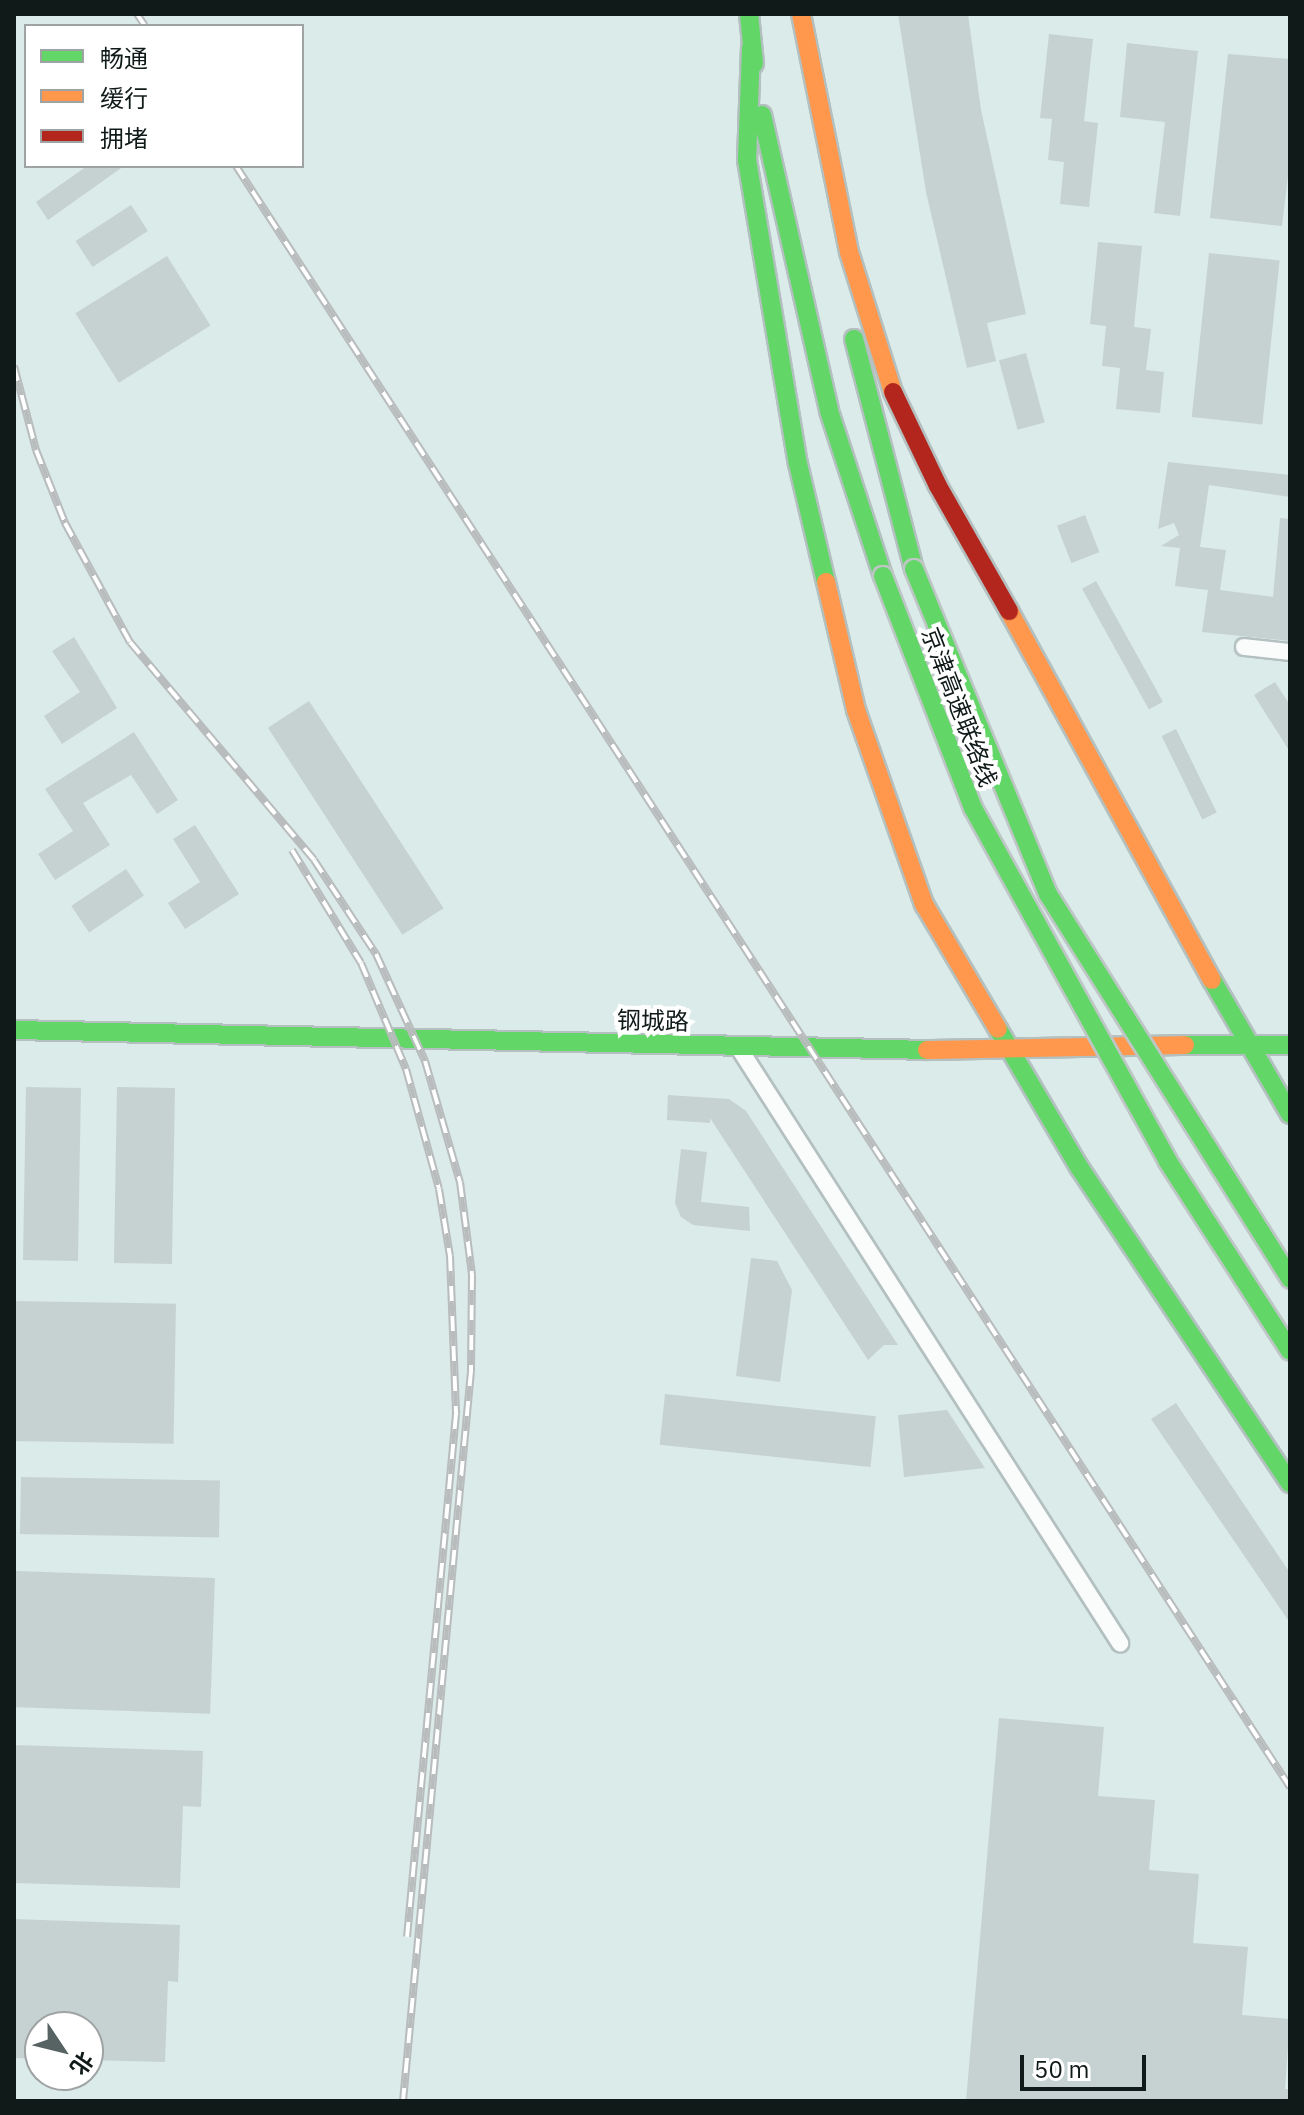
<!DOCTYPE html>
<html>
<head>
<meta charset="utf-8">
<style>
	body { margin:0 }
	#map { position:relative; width:1304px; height:2115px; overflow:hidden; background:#dbebe9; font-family:"IBM Plex Sans","Noto Sans SC",sans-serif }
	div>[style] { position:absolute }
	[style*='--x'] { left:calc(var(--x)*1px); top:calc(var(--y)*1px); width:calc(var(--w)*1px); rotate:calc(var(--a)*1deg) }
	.building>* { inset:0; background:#c6d2d1; transform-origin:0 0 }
	.roads { filter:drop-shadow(2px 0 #b3c0bf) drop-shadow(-2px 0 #b3c0bf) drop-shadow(0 2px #b3c0bf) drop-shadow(0 -2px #b3c0bf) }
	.street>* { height:16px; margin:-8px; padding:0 8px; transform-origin:8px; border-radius:8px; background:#fafcfc }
	.fast>* { height:18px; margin:-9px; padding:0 9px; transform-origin:9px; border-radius:9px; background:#63d668 }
	.slow>* { height:18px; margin:-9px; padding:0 9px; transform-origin:9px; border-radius:9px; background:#ff974d }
	.jam>* { height:18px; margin:-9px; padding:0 9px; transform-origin:9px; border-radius:9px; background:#b3261e }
	.rail>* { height:8px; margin-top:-4px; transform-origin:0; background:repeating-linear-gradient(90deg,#fff 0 15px,#b9bcbc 0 30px); box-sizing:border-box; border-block:2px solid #b9bcbc }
	.bridges { filter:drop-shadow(2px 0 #bec6c5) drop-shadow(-2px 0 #bec6c5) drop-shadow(0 2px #bec6c5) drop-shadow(0 -2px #bec6c5) }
	.fast-bridge>* { height:18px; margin:-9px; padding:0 9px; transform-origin:9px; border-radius:9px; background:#63d668 }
	span { translate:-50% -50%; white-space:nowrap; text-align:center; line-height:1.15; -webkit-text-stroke:8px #fff; paint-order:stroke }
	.street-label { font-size:24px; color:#101a19 }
	.frame { position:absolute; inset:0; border:16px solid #101a19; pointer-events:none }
	.legend { position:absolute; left:24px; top:24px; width:280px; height:144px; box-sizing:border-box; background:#fff; border:2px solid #9fa3a3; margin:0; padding:10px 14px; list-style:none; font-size:24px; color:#101a19 }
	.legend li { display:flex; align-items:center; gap:16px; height:40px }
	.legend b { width:40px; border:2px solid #9fa3a3 }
	.north { position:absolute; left:24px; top:2011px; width:80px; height:80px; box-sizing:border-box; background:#fff; border:2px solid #9fa3a3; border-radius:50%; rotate:125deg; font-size:22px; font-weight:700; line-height:32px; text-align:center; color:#101a19 }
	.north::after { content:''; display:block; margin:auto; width:28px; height:36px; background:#576362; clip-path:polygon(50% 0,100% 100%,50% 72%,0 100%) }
	.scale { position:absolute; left:1020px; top:2055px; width:126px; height:36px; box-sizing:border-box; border:4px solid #101a19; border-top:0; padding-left:10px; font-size:24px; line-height:28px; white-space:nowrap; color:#101a19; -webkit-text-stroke:6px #fff; paint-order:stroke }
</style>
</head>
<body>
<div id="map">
	<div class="building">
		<i style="clip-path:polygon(898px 14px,968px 14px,981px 110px,1026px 314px,987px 323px,996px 361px,967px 368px,926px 192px)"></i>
		<i style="clip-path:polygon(1049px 34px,1093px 39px,1084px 121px,1098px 123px,1089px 207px,1060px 204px,1064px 162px,1048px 160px,1052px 119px,1040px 118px)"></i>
		<i style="clip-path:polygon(1127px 43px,1198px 51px,1180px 216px,1154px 213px,1165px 122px,1120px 117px)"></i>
		<i style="clip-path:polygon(1228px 54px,1290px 59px,1290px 159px,1282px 226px,1210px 218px)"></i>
		<i style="clip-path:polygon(87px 166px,124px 166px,48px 220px,36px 202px)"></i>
		<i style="left:131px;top:205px;width:31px;height:66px;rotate:57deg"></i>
		<i style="clip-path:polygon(1098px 242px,1142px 246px,1134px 327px,1151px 329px,1146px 370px,1164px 372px,1160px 413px,1116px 409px,1120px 368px,1102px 366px,1106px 326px,1090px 324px)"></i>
		<i style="left:1209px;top:253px;width:71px;height:165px;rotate:6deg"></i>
		<i style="left:167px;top:256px;width:82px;height:108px;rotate:58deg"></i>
		<i style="left:1026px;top:353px;width:72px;height:28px;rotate:75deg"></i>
		<i style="clip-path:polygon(1168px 462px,1290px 475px,1290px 497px,1209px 485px,1200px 547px,1226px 550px,1220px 590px,1273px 597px,1280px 518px,1290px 519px,1290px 641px,1202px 632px,1208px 590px,1175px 586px,1180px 548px,1161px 546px,1179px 535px,1174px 523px,1158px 529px)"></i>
		<i style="left:1085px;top:515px;width:40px;height:30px;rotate:69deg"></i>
		<i style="left:1096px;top:581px;width:138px;height:16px;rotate:61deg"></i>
		<i style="clip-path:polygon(74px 637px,117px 708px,62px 744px,44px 716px,80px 692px,52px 651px)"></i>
		<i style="clip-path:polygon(1275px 682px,1290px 705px,1290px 752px,1254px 695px)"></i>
		<i style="left:309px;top:701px;width:247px;height:49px;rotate:57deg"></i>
		<i style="left:1176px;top:729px;width:93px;height:16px;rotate:64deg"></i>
		<i style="clip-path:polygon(134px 732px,178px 800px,157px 814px,131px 775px,83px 803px,110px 845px,55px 880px,38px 854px,73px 831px,45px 789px)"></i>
		<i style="clip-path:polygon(195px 825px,239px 894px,185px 929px,168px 903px,200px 882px,173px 839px)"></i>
		<i style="left:126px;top:869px;width:32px;height:66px;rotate:56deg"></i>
		<i style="left:26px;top:1087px;width:55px;height:173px;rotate:1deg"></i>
		<i style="left:117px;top:1087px;width:58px;height:176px;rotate:1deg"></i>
		<i style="clip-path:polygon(668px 1095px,729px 1099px,746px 1111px,898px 1345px,884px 1345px,868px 1360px,710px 1118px,710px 1123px,667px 1120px)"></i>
		<i style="clip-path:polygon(681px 1149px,707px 1152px,701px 1202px,749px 1207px,750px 1231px,693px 1225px,681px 1217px,675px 1203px)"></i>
		<i style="clip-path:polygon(751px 1258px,777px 1261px,792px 1290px,780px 1382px,736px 1376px)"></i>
		<i style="left:14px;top:1301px;width:162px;height:140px;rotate:1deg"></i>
		<i style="left:665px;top:1394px;width:212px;height:51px;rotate:6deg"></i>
		<i style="clip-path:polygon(1176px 1403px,1290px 1573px,1290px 1623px,1151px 1419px)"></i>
		<i style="clip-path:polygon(947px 1410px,985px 1468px,904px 1477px,898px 1415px)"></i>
		<i style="left:21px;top:1477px;width:199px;height:57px;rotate:1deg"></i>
		<i style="left:16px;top:1571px;width:199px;height:136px;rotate:2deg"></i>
		<i style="clip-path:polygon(999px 1718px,1104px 1727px,1098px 1796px,1155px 1800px,1149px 1870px,1199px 1874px,1193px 1943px,1248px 1947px,1242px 2015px,1290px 2019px,1285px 2089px,1290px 2089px,1290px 2101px,966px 2101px)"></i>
		<i style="clip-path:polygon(14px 1745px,203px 1751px,201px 1807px,183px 1806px,180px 1888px,14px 1883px)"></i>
		<i style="clip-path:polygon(14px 1919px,180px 1925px,178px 1982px,168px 1981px,165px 2062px,88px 2060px,88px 2027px,40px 2027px,40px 2059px,14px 2058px)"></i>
	</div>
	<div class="roads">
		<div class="street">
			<i style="--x:1244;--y:647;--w:46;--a:6.2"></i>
			<i style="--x:739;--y:1048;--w:707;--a:57.37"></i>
		</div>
		<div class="fast">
			<i style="--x:749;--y:14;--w:50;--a:84.3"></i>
			<i style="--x:751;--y:47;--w:113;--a:92"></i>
			<i style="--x:747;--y:160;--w:308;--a:80.5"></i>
			<i style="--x:798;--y:464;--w:121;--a:76.7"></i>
			<i style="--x:762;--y:115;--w:303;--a:77.2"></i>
			<i style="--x:829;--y:411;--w:174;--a:71.9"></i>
			<i style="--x:854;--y:339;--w:238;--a:75.4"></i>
			<i style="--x:1212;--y:980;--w:155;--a:59.8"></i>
			<i style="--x:998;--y:1029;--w:160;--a:59.6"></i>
			<i style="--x:1079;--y:1167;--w:380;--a:56.3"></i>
			<i style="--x:14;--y:1030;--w:913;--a:1.25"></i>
			<i style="--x:1185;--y:1045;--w:105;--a:0"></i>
		</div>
		<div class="slow">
			<i style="--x:801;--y:14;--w:243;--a:78.6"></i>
			<i style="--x:849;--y:252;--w:147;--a:72.6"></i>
			<i style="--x:826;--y:582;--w:131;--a:76.8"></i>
			<i style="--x:856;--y:710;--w:206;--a:70.7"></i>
			<i style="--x:924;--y:904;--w:145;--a:59.4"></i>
			<i style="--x:1009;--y:611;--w:421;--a:61.2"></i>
			<i style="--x:927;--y:1050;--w:258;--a:-1.1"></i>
		</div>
		<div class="jam">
			<i style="--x:893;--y:392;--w:104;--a:64.4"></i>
			<i style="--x:938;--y:486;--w:144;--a:60.4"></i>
		</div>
	</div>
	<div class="rail">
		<i style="--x:137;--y:14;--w:14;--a:56"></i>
		<i style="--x:236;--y:166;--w:1934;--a:56.97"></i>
		<i style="--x:14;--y:366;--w:87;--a:75.3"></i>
		<i style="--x:36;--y:450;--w:79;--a:68.3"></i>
		<i style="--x:65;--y:523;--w:136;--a:61.4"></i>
		<i style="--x:130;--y:642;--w:285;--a:49.8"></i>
		<i style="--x:314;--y:860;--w:113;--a:56.6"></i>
		<i style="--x:376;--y:954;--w:118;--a:65.4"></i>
		<i style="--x:425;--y:1061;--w:126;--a:73.9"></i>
		<i style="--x:460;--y:1182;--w:94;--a:82.6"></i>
		<i style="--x:472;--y:1275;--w:96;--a:90.6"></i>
		<i style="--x:471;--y:1371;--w:733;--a:95.32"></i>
		<i style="--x:292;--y:850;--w:132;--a:58.6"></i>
		<i style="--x:361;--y:963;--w:115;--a:67"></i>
		<i style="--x:406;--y:1069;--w:124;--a:74.6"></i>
		<i style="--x:439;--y:1189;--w:68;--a:80.7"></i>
		<i style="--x:450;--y:1256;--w:158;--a:87.8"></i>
		<i style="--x:456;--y:1414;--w:525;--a:95.35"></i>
	</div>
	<div class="bridges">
		<div class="fast-bridge">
			<i style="--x:914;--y:569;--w:352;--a:67.6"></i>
			<i style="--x:1048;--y:894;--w:455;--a:57.8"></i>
			<i style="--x:883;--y:576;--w:249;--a:68.8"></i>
			<i style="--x:973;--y:808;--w:402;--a:61.1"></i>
			<i style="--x:1167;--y:1160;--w:227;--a:57.2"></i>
		</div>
	</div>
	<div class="street-label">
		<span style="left:959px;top:707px;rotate:69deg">京津高速联络线</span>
		<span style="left:653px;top:1021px;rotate:1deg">钢城路</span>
	</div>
	<div class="frame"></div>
	<ul class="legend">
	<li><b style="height:10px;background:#63d668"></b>畅通</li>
	<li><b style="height:10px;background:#ff974d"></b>缓行</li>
	<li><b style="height:10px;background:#b3261e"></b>拥堵</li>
	</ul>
	<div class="north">北</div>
	<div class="scale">50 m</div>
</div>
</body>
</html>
